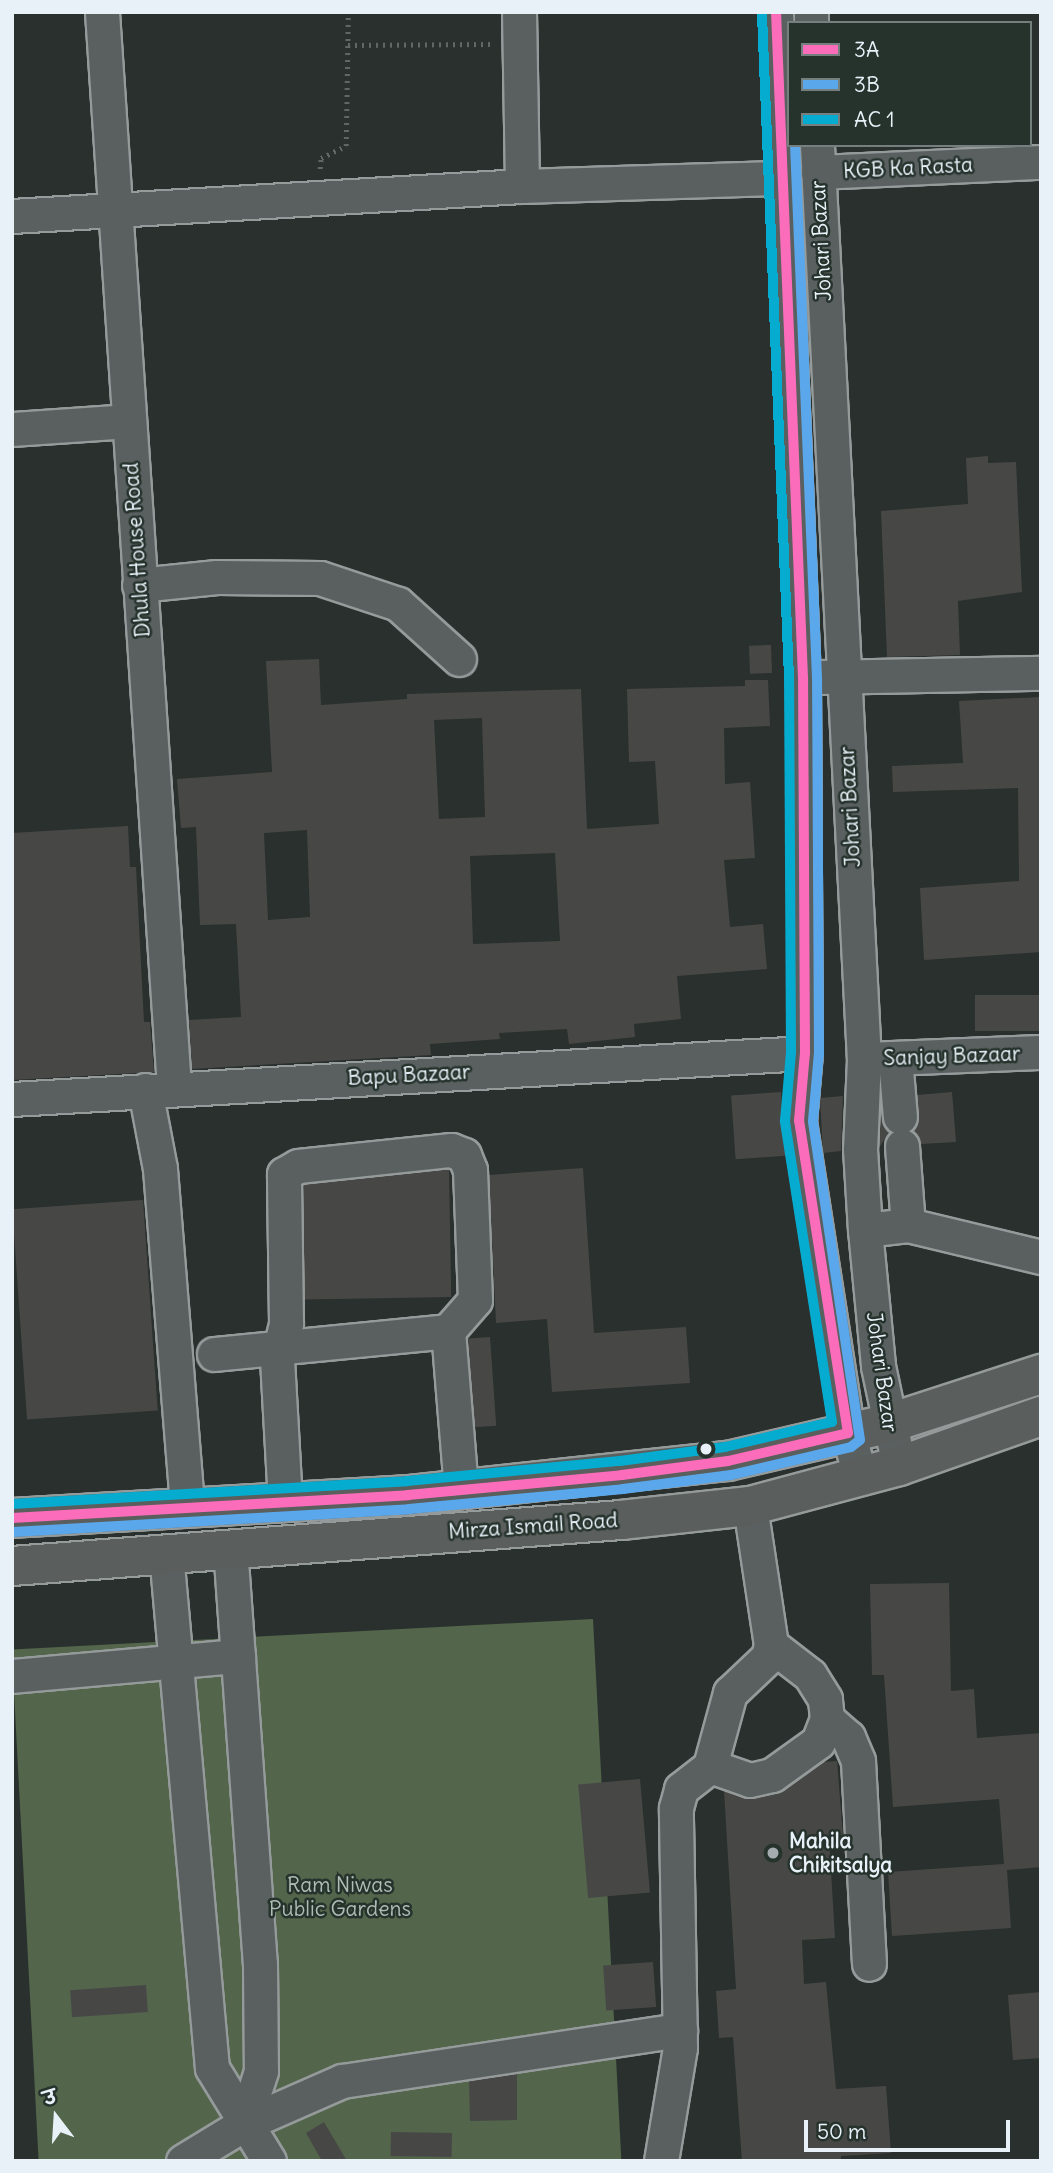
<!DOCTYPE html>
<html>
<head>
<meta charset="utf-8">
<style>
	body { margin:0 }
	#map { position:relative; width:1053px; height:2173px; overflow:hidden; background:#29302d; font-family:Delius,"Playpen Sans Deva",sans-serif }
	div>[style] { position:absolute }
	[style*='--x'] { left:calc(var(--x)*1px); top:calc(var(--y)*1px); width:calc(var(--w)*1px); rotate:calc(var(--a)*1deg) }
	.green>* { inset:0; background:#53654b; transform-origin:0 0 }
	.building>* { inset:0; background:#474846; transform-origin:0 0 }
	.path>* { height:4.5px; margin-top:-2.25px; transform-origin:0; background:repeating-linear-gradient(90deg,#626665 0 2px,transparent 0 7px) }
	.roads { filter:drop-shadow(2px 0 #959a9a) drop-shadow(-2px 0 #959a9a) drop-shadow(0 2px #959a9a) drop-shadow(0 -2px #959a9a) }
	.minor>* { height:33px; margin:-16.5px; padding:0 16.5px; transform-origin:16.5px; border-radius:16.5px; background:#5a6060 }
	.highway>* { height:38px; margin:-19px; padding:0 19px; transform-origin:19px; border-radius:19px; background:#5a5e5c }
	.bus-1>* { height:10px; margin:-5px; padding:0 5px; transform-origin:5px; border-radius:5px; background:#fb6dba }
	.bus-2>* { height:10px; margin:-5px; padding:0 5px; transform-origin:5px; border-radius:5px; background:#5aa8eb }
	.bus-3>* { height:10px; margin:-5px; padding:0 5px; transform-origin:5px; border-radius:5px; background:#06acd0 }
	.dots>* { width:19px; height:19px; translate:-50% -50%; box-sizing:border-box; border:4px solid #26332d; border-radius:50% }
	span { translate:-50% -50%; white-space:nowrap; text-align:center; line-height:1.15; -webkit-text-stroke:5px #26332d; paint-order:stroke }
	.street-label { font-size:21px; color:#e8f1f8 }
	.poi-label { font-size:21px; color:#e8f1f8; font-weight:700 }
	.left { translate:0 -50%; text-align:left }
	.park-label { font-size:21px; color:#afbcb5 }
	.frame { position:absolute; inset:0; border:14px solid #e8f1f8; pointer-events:none }
	.legend { position:absolute; left:787px; top:21px; width:245px; height:126px; box-sizing:border-box; background:#26332d; border:2px solid #747f7e; margin:0; padding:9px 12px; list-style:none; font-size:21px; color:#e8f1f8 }
	.legend li { display:flex; align-items:center; gap:14px; height:35px }
	.legend b { width:35px; border:2px solid #747f7e }
	.north { position:absolute; left:21px; top:2082px; width:70px; height:70px; -webkit-text-stroke:5px #26332d; paint-order:stroke; rotate:343deg; font-size:19px; font-weight:700; line-height:28px; text-align:center; color:#e8f1f8 }
	.north::after { content:''; display:block; margin:auto; width:24px; height:32px; background:#e8f1f8; clip-path:polygon(50% 0,100% 100%,50% 72%,0 100%) }
	.scale { position:absolute; left:804px; top:2120px; width:206px; height:32px; box-sizing:border-box; border:4px solid #e8f1f8; border-top:0; padding-left:9px; font-size:21px; line-height:24px; white-space:nowrap; color:#e8f1f8; -webkit-text-stroke:5px #26332d; paint-order:stroke }
</style>
</head>
<body>
<div id="map">
	<div class="green">
		<i style="left:593px;top:1619px;width:543px;height:582px;rotate:87deg"></i>
	</div>
	<div class="building">
		<i style="clip-path:polygon(988px 456px,988px 463px,1016px 462px,1022px 592px,958px 601px,960px 655px,887px 657px,881px 511px,968px 504px,966px 458px)"></i>
		<i style="left:771px;top:645px;width:28px;height:22px;rotate:88deg"></i>
		<i style="clip-path:polygon(evenodd,319px 659px,321px 705px,407px 699px,407px 694px,581px 689px,587px 829px,659px 824px,655px 761px,629px 762px,627px 689px,745px 686px,745px 680px,768px 680px,770px 726px,724px 728px,725px 784px,750px 782px,755px 858px,724px 860px,730px 927px,763px 924px,767px 969px,677px 976px,681px 1019px,634px 1024px,635px 1037px,569px 1044px,567px 1029px,499px 1033px,500px 1039px,430px 1044px,431px 1055px,192px 1069px,189px 1020px,241px 1017px,236px 924px,200px 925px,196px 827px,181px 828px,177px 779px,272px 772px,266px 661px,319px 659px,482px 718px,485px 817px,439px 819px,434px 720px,482px 718px,319px 659px,307px 830px,310px 917px,268px 920px,264px 833px,307px 830px,319px 659px,555px 853px,560px 941px,473px 944px,470px 856px,555px 853px)"></i>
		<i style="clip-path:polygon(1041px 697px,1041px 952px,924px 960px,920px 888px,1019px 881px,1018px 788px,893px 792px,892px 766px,963px 763px,959px 701px)"></i>
		<i style="clip-path:polygon(128px 826px,130px 867px,136px 867px,144px 1022px,150px 1022px,154px 1072px,12px 1080px,12px 833px)"></i>
		<i style="left:1041px;top:995px;width:36px;height:66px;rotate:90deg"></i>
		<i style="left:781px;top:1092px;width:64px;height:50px;rotate:86deg"></i>
		<i style="clip-path:polygon(952px 1092px,956px 1142px,921px 1144px,913px 1131px,919px 1116px,917px 1095px)"></i>
		<i style="clip-path:polygon(843px 1096px,841px 1151px,823px 1153px,820px 1098px)"></i>
		<i style="clip-path:polygon(881px 1117px,889px 1132px,879px 1148px)"></i>
		<i style="clip-path:polygon(583px 1168px,594px 1333px,686px 1327px,690px 1383px,552px 1392px,547px 1319px,496px 1323px,489px 1175px)"></i>
		<i style="left:449px;top:1170px;width:127px;height:147px;rotate:89deg"></i>
		<i style="left:143px;top:1200px;width:211px;height:131px;rotate:86deg"></i>
		<i style="left:490px;top:1337px;width:89px;height:22px;rotate:86deg"></i>
		<i style="clip-path:polygon(949px 1583px,951px 1691px,974px 1689px,977px 1738px,1041px 1733px,1041px 1867px,1007px 1870px,1011px 1928px,892px 1936px,888px 1872px,1004px 1864px,999px 1799px,893px 1807px,884px 1675px,872px 1675px,870px 1584px)"></i>
		<i style="clip-path:polygon(837px 1761px,843px 1836px,829px 1837px,835px 1938px,802px 1940px,804px 1984px,826px 1982px,836px 2089px,886px 2086px,891px 2153px,841px 2156px,841px 2161px,742px 2161px,733px 2037px,719px 2038px,716px 1991px,736px 1989px,724px 1791px,754px 1799px,776px 1794px,823px 1762px)"></i>
		<i style="left:640px;top:1779px;width:114px;height:62px;rotate:85deg"></i>
		<i style="left:653px;top:1962px;width:45px;height:50px;rotate:86deg"></i>
		<i style="left:146px;top:1985px;width:27px;height:76px;rotate:86deg"></i>
		<i style="clip-path:polygon(1041px 1992px,1041px 2058px,1013px 2060px,1008px 1995px)"></i>
		<i style="clip-path:polygon(517px 2074px,517px 2120px,470px 2121px,469px 2081px)"></i>
		<i style="clip-path:polygon(324px 2122px,347px 2161px,322px 2161px,306px 2133px)"></i>
		<i style="left:391px;top:2132px;width:61px;height:24px;rotate:1deg"></i>
	</div>
	<div class="path">
		<i style="--x:348;--y:45;--w:143;--a:-0.4"></i>
		<i style="--x:320;--y:169;--w:11;--a:-85"></i>
		<i style="--x:321;--y:158;--w:28;--a:-26"></i>
		<i style="--x:346;--y:146;--w:134;--a:-89.1"></i>
	</div>
	<div class="roads">
		<div class="minor">
			<i style="--x:102;--y:12;--w:1078;--a:86.17"></i>
			<i style="--x:519;--y:12;--w:174;--a:89"></i>
			<i style="--x:776;--y:12;--w:667;--a:87.68"></i>
			<i style="--x:803;--y:678;--w:375;--a:89.7"></i>
			<i style="--x:805;--y:1053;--w:68;--a:95"></i>
			<i style="--x:799;--y:1121;--w:316;--a:81.1"></i>
			<i style="--x:848;--y:1433;--w:44;--a:74.1"></i>
			<i style="--x:811;--y:12;--w:11;--a:90"></i>
			<i style="--x:817;--y:145;--w:915;--a:87.06"></i>
			<i style="--x:864;--y:1059;--w:90;--a:92.5"></i>
			<i style="--x:860;--y:1149;--w:81;--a:86.5"></i>
			<i style="--x:865;--y:1230;--w:137;--a:84.5"></i>
			<i style="--x:878;--y:1366;--w:102;--a:78.1"></i>
			<i style="--x:818;--y:172;--w:223;--a:-2.6"></i>
			<i style="--x:12;--y:216;--w:511;--a:-3.37"></i>
			<i style="--x:522;--y:186;--w:260;--a:-1.8"></i>
			<i style="--x:12;--y:429;--w:116;--a:-3.9"></i>
			<i style="--x:139;--y:585;--w:78;--a:-5.9"></i>
			<i style="--x:217;--y:577;--w:103;--a:0.6"></i>
			<i style="--x:320;--y:578;--w:82;--a:18.4"></i>
			<i style="--x:398;--y:604;--w:82;--a:42"></i>
			<i style="--x:823;--y:677;--w:218;--a:-1.1"></i>
			<i style="--x:895;--y:1058;--w:59;--a:85.2"></i>
			<i style="--x:864;--y:1059;--w:177;--a:-2.3"></i>
			<i style="--x:145;--y:1090;--w:80;--a:79.2"></i>
			<i style="--x:160;--y:1169;--w:340;--a:85.4"></i>
			<i style="--x:12;--y:1099;--w:794;--a:-3.32"></i>
			<i style="--x:902;--y:1146;--w:79;--a:85.7"></i>
			<i style="--x:865;--y:1230;--w:43;--a:-6.6"></i>
			<i style="--x:908;--y:1225;--w:137;--a:13.5"></i>
			<i style="--x:214;--y:1354;--w:235;--a:-5.6"></i>
			<i style="--x:285;--y:1502;--w:142;--a:-93.2"></i>
			<i style="--x:277;--y:1360;--w:38;--a:-76"></i>
			<i style="--x:286;--y:1323;--w:149;--a:-90.8"></i>
			<i style="--x:284;--y:1174;--w:16;--a:-30"></i>
			<i style="--x:298;--y:1166;--w:154;--a:-6"></i>
			<i style="--x:451;--y:1150;--w:14;--a:21"></i>
			<i style="--x:464;--y:1155;--w:16;--a:68"></i>
			<i style="--x:470;--y:1170;--w:130;--a:87.8"></i>
			<i style="--x:475;--y:1300;--w:41;--a:131.1"></i>
			<i style="--x:448;--y:1331;--w:159;--a:85.3"></i>
			<i style="--x:230;--y:1547;--w:418;--a:85.9"></i>
			<i style="--x:260;--y:1964;--w:107;--a:89.5"></i>
			<i style="--x:261;--y:2071;--w:56;--a:107.8"></i>
			<i style="--x:166;--y:1553;--w:517;--a:84.9"></i>
			<i style="--x:212;--y:2068;--w:109;--a:58.5"></i>
			<i style="--x:12;--y:1676;--w:227;--a:-5.1"></i>
			<i style="--x:827;--y:1719;--w:28;--a:41"></i>
			<i style="--x:848;--y:1737;--w:26;--a:67"></i>
			<i style="--x:858;--y:1761;--w:203;--a:86.9"></i>
			<i style="--x:710;--y:1766;--w:42;--a:19.3"></i>
			<i style="--x:750;--y:1780;--w:23;--a:-13"></i>
			<i style="--x:772;--y:1775;--w:57;--a:-35.7"></i>
			<i style="--x:818;--y:1742;--w:25;--a:-69"></i>
			<i style="--x:827;--y:1719;--w:20;--a:-96"></i>
			<i style="--x:825;--y:1699;--w:28;--a:-122"></i>
			<i style="--x:810;--y:1675;--w:49;--a:-142.4"></i>
			<i style="--x:183;--y:2161;--w:71;--a:-31.2"></i>
			<i style="--x:244;--y:2124;--w:107;--a:-23.7"></i>
			<i style="--x:342;--y:2081;--w:342;--a:-8.6"></i>
			<i style="--x:661;--y:2161;--w:115;--a:-80.5"></i>
			<i style="--x:680;--y:2048;--w:240;--a:-91"></i>
			<i style="--x:676;--y:1808;--w:20;--a:-75"></i>
			<i style="--x:681;--y:1789;--w:37;--a:-38"></i>
			<i style="--x:710;--y:1766;--w:76;--a:-74.7"></i>
			<i style="--x:730;--y:1693;--w:52;--a:-43.5"></i>
			<i style="--x:768;--y:1657;--w:12;--a:-76"></i>
			<i style="--x:771;--y:1645;--w:141;--a:-98.6"></i>
		</div>
		<div class="highway">
			<i style="--x:12;--y:1518;--w:397;--a:-3.3"></i>
			<i style="--x:408;--y:1495;--w:322;--a:-6.1"></i>
			<i style="--x:728;--y:1461;--w:163;--a:-13.1"></i>
			<i style="--x:887;--y:1424;--w:162;--a:-18"></i>
			<i style="--x:12;--y:1566;--w:611;--a:-4.32"></i>
			<i style="--x:621;--y:1520;--w:130;--a:-6.2"></i>
			<i style="--x:750;--y:1506;--w:154;--a:-15"></i>
			<i style="--x:899;--y:1466;--w:151;--a:-19.4"></i>
		</div>
	</div>
	<div class="bus-1">
		<i style="--x:12;--y:1518;--w:397;--a:-3.3"></i>
		<i style="--x:408;--y:1495;--w:215;--a:-5.3"></i>
		<i style="--x:622;--y:1475;--w:107;--a:-7.5"></i>
		<i style="--x:728;--y:1461;--w:123;--a:-13.1"></i>
		<i style="--x:848;--y:1433;--w:316;--a:-98.9"></i>
		<i style="--x:799;--y:1121;--w:68;--a:-85"></i>
		<i style="--x:805;--y:1053;--w:375;--a:-90.3"></i>
		<i style="--x:803;--y:678;--w:667;--a:-92.32"></i>
	</div>
	<div class="bus-2">
		<i style="--x:13;--y:1532;--w:397;--a:-3.3"></i>
		<i style="--x:409;--y:1509;--w:215;--a:-5.3"></i>
		<i style="--x:623;--y:1489;--w:109;--a:-7.4"></i>
		<i style="--x:731;--y:1475;--w:123;--a:-13.1"></i>
		<i style="--x:851;--y:1447;--w:11;--a:-38"></i>
		<i style="--x:860;--y:1440;--w:322;--a:-98.4"></i>
		<i style="--x:813;--y:1121;--w:68;--a:-85"></i>
		<i style="--x:819;--y:1053;--w:375;--a:-90.3"></i>
		<i style="--x:817;--y:678;--w:533;--a:-92.36"></i>
	</div>
	<div class="bus-3">
		<i style="--x:12;--y:1504;--w:396;--a:-3.3"></i>
		<i style="--x:407;--y:1481;--w:214;--a:-5.4"></i>
		<i style="--x:620;--y:1461;--w:106;--a:-7.6"></i>
		<i style="--x:725;--y:1447;--w:110;--a:-13.2"></i>
		<i style="--x:832;--y:1422;--w:305;--a:-98.9"></i>
		<i style="--x:785;--y:1121;--w:69;--a:-85"></i>
		<i style="--x:791;--y:1052;--w:374;--a:-90.3"></i>
		<i style="--x:789;--y:678;--w:666;--a:-92.33"></i>
	</div>
	<div class="dots">
		<i style="left:706px;top:1449px;background:#e8f1f8"></i>
		<i style="left:773px;top:1853px;background:#a5adb1"></i>
	</div>
	<div class="street-label">
		<span style="left:908px;top:168px;rotate:-3deg">KGB Ka Rasta</span>
		<span style="left:821px;top:241px;rotate:-93deg">Johari Bazar</span>
		<span style="left:137px;top:550px;rotate:-94deg">Dhula House Road</span>
		<span style="left:850px;top:807px;rotate:-93deg">Johari Bazar</span>
		<span style="left:952px;top:1056px;rotate:-2deg">Sanjay Bazaar</span>
		<span style="left:409px;top:1075px;rotate:-3deg">Bapu Bazaar</span>
		<span style="left:882px;top:1372px;rotate:82deg">Johari Bazar</span>
		<span style="left:533px;top:1526px;rotate:-4deg">Mirza Ismail Road</span>
	</div>
	<div class="poi-label">
		<span class="left" style="left:789px;top:1853px">Mahila<br>Chikitsalya</span>
	</div>
	<div class="park-label">
		<span style="left:340px;top:1897px">Ram Niwas<br>Public Gardens</span>
	</div>
	<div class="frame"></div>
	<ul class="legend">
	<li><b style="height:9px;background:#fb6dba"></b>3A</li>
	<li><b style="height:9px;background:#5aa8eb"></b>3B</li>
	<li><b style="height:9px;background:#06acd0"></b>AC 1</li>
	</ul>
	<div class="north">उ</div>
	<div class="scale">50 m</div>
</div>
</body>
</html>
